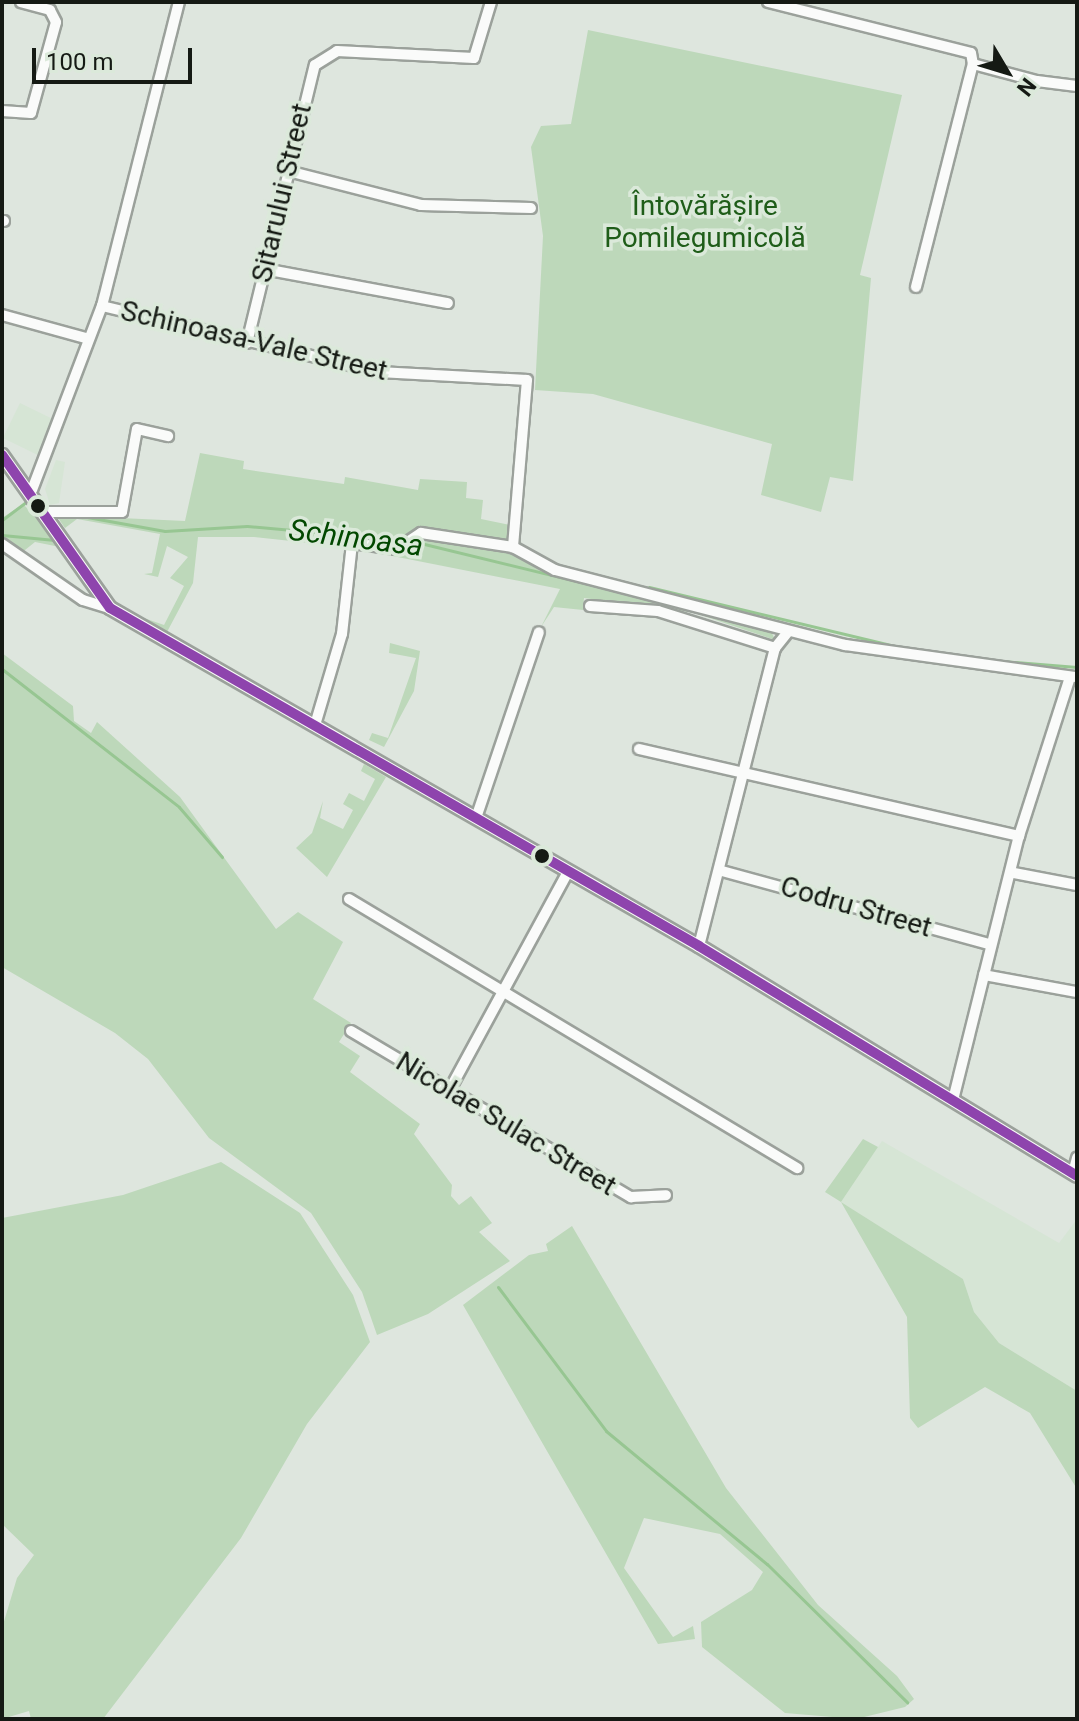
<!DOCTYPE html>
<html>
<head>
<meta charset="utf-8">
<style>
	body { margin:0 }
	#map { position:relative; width:1079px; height:1721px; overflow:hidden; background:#dee6de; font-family:Roboto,sans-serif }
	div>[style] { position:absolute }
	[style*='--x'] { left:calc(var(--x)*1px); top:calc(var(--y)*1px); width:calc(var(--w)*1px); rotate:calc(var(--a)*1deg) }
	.built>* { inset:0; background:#d6e5d5; transform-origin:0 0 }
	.green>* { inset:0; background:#bdd8ba }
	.stream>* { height:3px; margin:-1.5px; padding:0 1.5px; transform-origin:1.5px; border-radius:1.5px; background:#97c692 }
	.roads { filter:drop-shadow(2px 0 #9ba19b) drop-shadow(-2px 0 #9ba19b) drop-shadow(0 2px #9ba19b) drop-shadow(0 -2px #9ba19b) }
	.minor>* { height:10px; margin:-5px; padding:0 5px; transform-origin:5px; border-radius:5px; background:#fafbfa }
	.tertiary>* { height:12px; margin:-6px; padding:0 6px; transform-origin:6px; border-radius:6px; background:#fafbfa }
	.bus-1>* { height:10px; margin:-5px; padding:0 5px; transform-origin:5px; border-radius:5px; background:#8e44ad }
	.dots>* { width:22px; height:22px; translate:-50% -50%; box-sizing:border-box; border:4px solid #dbe9da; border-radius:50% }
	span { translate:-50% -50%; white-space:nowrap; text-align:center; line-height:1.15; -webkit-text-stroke:7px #dbe9da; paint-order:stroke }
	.street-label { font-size:28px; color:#151a14 }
	.park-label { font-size:28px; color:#1f5d19 }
	.water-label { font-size:30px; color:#024800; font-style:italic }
	.frame { position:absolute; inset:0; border:4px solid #151a14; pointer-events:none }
	.north { position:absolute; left:967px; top:32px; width:80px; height:80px; -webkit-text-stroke:6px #dbe9da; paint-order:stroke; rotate:128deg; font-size:22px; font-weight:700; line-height:32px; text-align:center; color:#151a14 }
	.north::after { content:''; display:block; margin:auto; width:28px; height:36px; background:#151a14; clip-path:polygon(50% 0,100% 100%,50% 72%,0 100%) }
	.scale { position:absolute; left:32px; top:48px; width:160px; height:36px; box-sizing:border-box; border:4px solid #151a14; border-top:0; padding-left:10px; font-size:24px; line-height:28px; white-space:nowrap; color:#151a14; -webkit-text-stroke:6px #dbe9da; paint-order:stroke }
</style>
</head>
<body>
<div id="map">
	<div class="built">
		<i style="left:20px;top:403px;width:41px;height:39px;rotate:26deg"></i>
		<i style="clip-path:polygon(56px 460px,65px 462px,59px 503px,50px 505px,45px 489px)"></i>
		<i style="clip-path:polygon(882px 1141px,1059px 1243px,1077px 1219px,1077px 1391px,999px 1343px,974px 1312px,963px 1279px,841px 1202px)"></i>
	</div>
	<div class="green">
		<i style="clip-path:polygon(588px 30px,902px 95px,860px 275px,871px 278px,853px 481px,830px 477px,821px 512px,761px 495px,772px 444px,593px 394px,535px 390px,543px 236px,531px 147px,541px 126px,571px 124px)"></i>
		<i style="clip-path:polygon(200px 453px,244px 461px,243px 469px,344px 484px,345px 477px,418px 490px,420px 479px,467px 482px,466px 498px,483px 500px,481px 519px,510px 525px,507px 551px,772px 633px,775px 640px,695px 613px,584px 598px,583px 610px,554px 607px,541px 627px,560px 589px,347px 547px,254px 537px,198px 537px,193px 583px,167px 632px,141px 617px,164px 625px,184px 586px,170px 578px,188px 557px,167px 546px,158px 577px,144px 574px,152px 573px,160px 534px,77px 519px,65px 528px,56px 515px,185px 521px)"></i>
		<i style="clip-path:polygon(23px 504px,45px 526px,60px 547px,35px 542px,20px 554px,2px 540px,2px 518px)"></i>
		<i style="clip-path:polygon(390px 643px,420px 651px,414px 691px,384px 747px,369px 740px,372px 733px,388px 738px,416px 658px,389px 653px)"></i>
		<i style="clip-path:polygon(2px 653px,73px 706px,74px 721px,91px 733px,97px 722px,180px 797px,276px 929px,298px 912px,343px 942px,313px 999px,351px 1023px,339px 1042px,360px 1056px,350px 1072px,420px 1124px,414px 1134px,452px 1185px,451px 1196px,459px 1205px,471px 1196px,492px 1223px,479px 1232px,510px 1261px,428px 1314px,377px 1335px,362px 1292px,311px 1213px,209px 1138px,148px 1059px,115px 1033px,2px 967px)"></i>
		<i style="clip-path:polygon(364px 764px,386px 777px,327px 877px,296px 848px,312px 833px,323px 801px,320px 818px,343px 829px,353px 810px,343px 804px,349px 793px,364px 801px,375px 779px,361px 771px)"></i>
		<i style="clip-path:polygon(863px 1139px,878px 1147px,841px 1202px,963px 1279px,974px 1312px,999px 1343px,1077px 1391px,1077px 1489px,1030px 1413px,985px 1387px,918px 1428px,910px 1418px,907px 1317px,841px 1202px,825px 1192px)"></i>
		<i style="clip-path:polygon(221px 1162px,300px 1213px,353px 1295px,370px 1342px,307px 1424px,241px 1538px,103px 1719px,31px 1719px,29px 1711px,2px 1719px,2px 1628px,17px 1578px,34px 1555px,2px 1524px,2px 1218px,123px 1195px)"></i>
		<i style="clip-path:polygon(572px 1226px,726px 1488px,818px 1605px,897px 1676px,914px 1699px,905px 1707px,856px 1719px,785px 1713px,702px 1647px,701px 1622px,752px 1590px,763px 1572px,720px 1534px,644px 1518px,624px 1568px,673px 1637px,693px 1626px,695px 1639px,658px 1644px,463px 1305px,529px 1255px,548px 1251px,546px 1244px)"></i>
	</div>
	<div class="stream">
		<i style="--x:87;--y:517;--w:79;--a:10.2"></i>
		<i style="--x:165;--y:531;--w:82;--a:-3.5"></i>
		<i style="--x:247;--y:526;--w:159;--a:5.1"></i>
		<i style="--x:2;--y:520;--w:30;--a:-37"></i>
		<i style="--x:2;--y:535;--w:53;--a:5.4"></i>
		<i style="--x:416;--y:542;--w:216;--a:13.7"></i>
		<i style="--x:649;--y:587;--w:257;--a:13.5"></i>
		<i style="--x:989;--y:660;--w:88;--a:4.5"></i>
		<i style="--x:2;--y:669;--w:224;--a:37.9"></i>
		<i style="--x:179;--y:807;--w:66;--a:49.3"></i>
		<i style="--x:498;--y:1287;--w:180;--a:53.1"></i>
		<i style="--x:606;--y:1431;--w:209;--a:39.6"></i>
		<i style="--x:767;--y:1564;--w:197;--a:44.6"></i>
	</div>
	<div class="roads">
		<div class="minor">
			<i style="--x:768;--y:2;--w:209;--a:14.1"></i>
			<i style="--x:971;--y:53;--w:11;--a:80"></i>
			<i style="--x:973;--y:64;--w:66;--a:14.9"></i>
			<i style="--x:1037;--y:81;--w:40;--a:7.1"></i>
			<i style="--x:2;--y:111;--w:29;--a:4"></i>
			<i style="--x:31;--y:113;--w:94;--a:-74.6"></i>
			<i style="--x:56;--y:22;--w:13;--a:-117"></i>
			<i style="--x:50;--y:10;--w:30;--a:-165"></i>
			<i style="--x:288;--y:171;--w:137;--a:14.3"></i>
			<i style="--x:421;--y:205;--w:110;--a:1.6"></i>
			<i style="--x:2;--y:221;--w:2;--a:0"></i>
			<i style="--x:264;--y:269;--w:187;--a:10.5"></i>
			<i style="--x:916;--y:287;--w:230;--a:-75.7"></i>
			<i style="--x:102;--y:306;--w:285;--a:13.4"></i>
			<i style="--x:379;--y:372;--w:148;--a:3.1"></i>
			<i style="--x:527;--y:380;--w:168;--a:94.8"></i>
			<i style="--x:2;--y:315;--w:90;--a:15.4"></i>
			<i style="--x:247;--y:343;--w:286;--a:-76.3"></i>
			<i style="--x:315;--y:65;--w:26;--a:-32"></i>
			<i style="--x:337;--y:51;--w:137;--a:2.9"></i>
			<i style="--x:474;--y:58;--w:59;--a:-73.1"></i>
			<i style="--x:32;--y:490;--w:197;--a:-69.2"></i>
			<i style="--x:102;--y:306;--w:314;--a:-75.8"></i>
			<i style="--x:45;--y:512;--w:77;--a:0"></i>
			<i style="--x:122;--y:512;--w:84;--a:-79.8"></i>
			<i style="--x:137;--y:429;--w:32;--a:13"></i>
			<i style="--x:2;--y:544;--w:98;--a:34.7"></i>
			<i style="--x:83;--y:600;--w:28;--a:17"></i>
			<i style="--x:590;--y:606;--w:68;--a:4.2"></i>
			<i style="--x:658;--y:611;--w:123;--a:17.5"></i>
			<i style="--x:775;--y:648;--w:21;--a:-51"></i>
			<i style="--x:315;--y:725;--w:95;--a:-73.5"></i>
			<i style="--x:342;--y:634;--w:92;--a:-83.7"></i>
			<i style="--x:352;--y:543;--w:45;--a:7.6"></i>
			<i style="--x:397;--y:549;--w:29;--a:-34"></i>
			<i style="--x:421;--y:533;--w:93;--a:8.7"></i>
			<i style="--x:513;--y:547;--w:48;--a:28.7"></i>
			<i style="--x:555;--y:570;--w:300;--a:14.5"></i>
			<i style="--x:845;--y:645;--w:234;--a:7.9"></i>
			<i style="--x:639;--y:749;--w:390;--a:12.9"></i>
			<i style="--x:476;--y:818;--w:196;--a:-71.3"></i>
			<i style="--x:722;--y:871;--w:277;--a:15.3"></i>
			<i style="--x:1014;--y:873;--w:64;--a:10.8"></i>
			<i style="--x:349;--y:899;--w:523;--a:30.98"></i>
			<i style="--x:699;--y:946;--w:308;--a:-75.7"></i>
			<i style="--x:984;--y:975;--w:95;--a:10.4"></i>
			<i style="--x:351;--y:1031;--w:326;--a:30.7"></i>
			<i style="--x:631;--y:1197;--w:35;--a:-3"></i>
			<i style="--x:449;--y:1091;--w:249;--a:-61.5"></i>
			<i style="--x:953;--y:1100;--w:272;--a:-76"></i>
			<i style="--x:1019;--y:836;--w:167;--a:-72.2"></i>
			<i style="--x:1073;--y:1173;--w:16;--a:-75"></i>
		</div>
		<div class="tertiary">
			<i style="--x:2;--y:455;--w:187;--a:54.8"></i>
			<i style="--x:110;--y:608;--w:679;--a:29.85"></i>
			<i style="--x:699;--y:946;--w:442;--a:31.3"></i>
		</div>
	</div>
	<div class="bus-1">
		<i style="--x:2;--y:455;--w:187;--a:54.8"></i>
		<i style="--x:110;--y:608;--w:679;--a:29.85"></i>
		<i style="--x:699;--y:946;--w:442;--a:31.3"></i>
	</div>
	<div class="dots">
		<i style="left:38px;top:506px;background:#151a14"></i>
		<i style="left:542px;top:856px;background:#151a14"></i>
	</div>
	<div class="street-label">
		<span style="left:282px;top:193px;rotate:-77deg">Sitarului Street</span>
		<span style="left:254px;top:341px;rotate:13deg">Schinoasa-Vale Street</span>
		<span style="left:856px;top:907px;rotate:16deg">Codru Street</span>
		<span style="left:506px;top:1124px;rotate:31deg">Nicolae Sulac Street</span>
	</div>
	<div class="park-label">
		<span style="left:705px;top:222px">Întovărășire<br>Pomilegumicolă</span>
	</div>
	<div class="water-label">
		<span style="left:356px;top:538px;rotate:7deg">Schinoasa</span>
	</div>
	<div class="frame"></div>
	<div class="north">N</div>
	<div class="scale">100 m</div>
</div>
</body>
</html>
